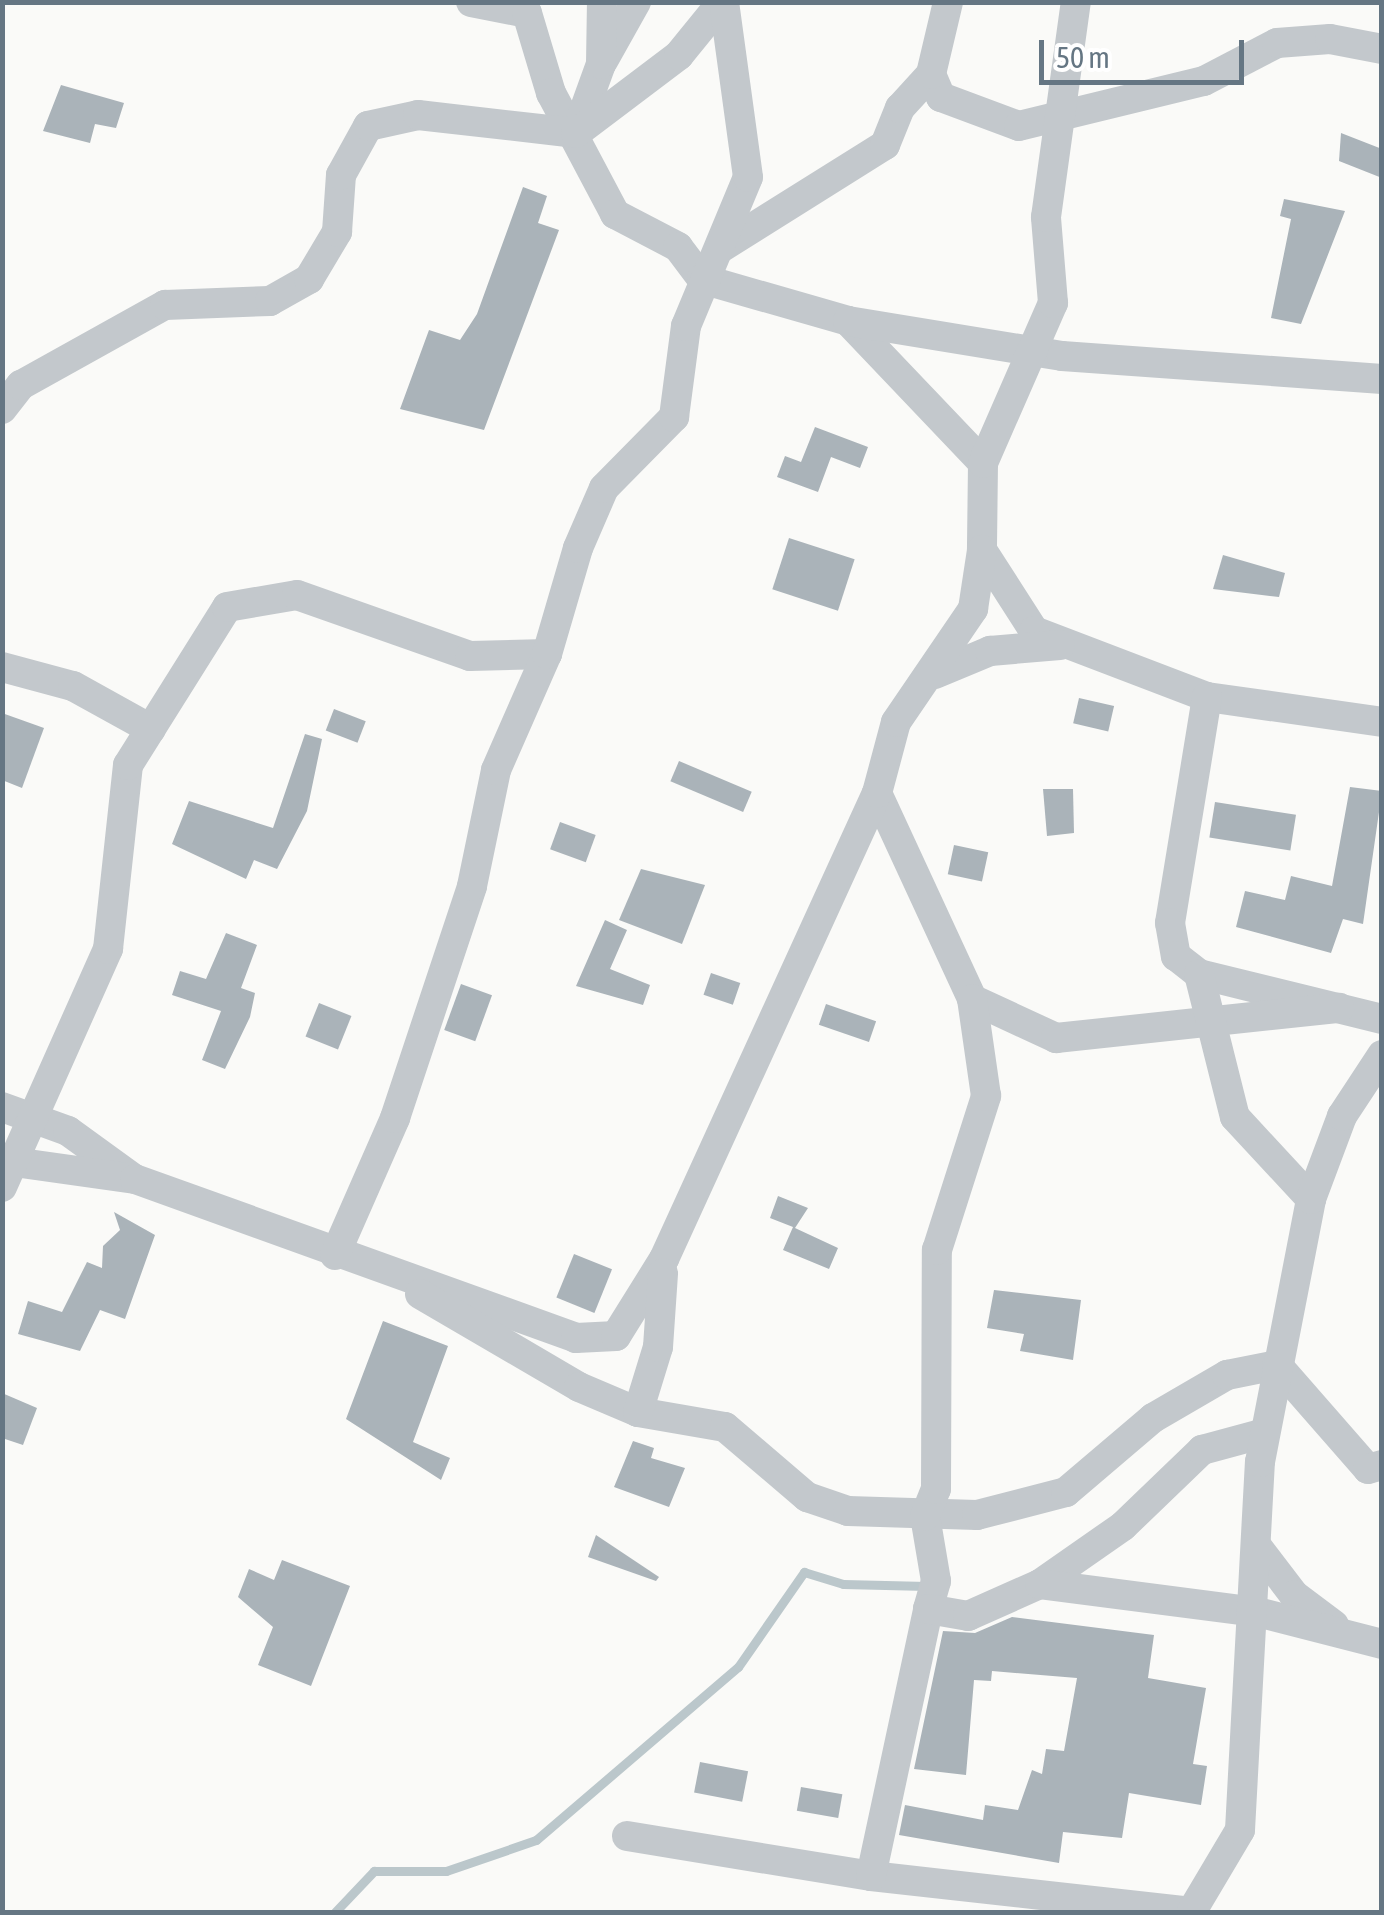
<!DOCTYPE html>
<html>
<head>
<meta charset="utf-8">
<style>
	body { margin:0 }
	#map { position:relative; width:1384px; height:1915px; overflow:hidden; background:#fafaf8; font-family:"Asap Condensed",sans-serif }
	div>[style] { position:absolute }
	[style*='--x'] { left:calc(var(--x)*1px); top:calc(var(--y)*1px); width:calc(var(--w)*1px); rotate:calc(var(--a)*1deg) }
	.stream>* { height:9px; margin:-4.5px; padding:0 4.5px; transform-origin:4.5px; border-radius:4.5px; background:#bbc7cb }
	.building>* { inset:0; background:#aab3b9; transform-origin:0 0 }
	.minor>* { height:30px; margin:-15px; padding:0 15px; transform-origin:15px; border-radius:15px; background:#c3c8cc }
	span { translate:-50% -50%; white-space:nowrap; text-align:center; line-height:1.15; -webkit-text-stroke:10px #fff; paint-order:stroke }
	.frame { position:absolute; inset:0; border:5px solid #657683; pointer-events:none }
	.scale { position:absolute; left:1039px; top:40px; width:205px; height:45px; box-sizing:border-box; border:5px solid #657683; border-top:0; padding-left:12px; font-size:30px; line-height:35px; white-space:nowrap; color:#657683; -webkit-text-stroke:8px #fff; paint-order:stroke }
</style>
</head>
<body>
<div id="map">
	<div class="stream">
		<i style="--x:335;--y:1912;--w:57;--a:-46.4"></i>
		<i style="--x:374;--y:1871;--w:72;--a:0"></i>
		<i style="--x:446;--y:1871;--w:95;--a:-19"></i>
		<i style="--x:536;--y:1840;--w:266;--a:-40.6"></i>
		<i style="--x:738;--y:1667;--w:116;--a:-55.2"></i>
		<i style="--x:804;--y:1572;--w:41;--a:17.1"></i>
		<i style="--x:843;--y:1584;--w:84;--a:1.4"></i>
	</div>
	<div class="building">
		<i style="clip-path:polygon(61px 85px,124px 103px,116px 128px,95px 124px,90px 143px,43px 131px)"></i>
		<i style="clip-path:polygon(1341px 133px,1382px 149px,1382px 178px,1339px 161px)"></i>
		<i style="clip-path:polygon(523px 187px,547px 196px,538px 223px,559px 230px,484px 430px,400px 409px,429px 330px,460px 340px,477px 314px)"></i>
		<i style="clip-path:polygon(1284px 199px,1345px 211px,1301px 324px,1271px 318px,1291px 219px,1280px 216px)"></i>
		<i style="clip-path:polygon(815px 427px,868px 447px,860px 468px,831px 457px,818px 492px,777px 477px,785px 456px,801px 462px)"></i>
		<i style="left:789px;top:538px;width:69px;height:54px;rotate:18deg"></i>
		<i style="clip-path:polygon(1223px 555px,1285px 573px,1279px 597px,1213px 589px)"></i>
		<i style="left:1079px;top:698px;width:36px;height:26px;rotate:13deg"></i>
		<i style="left:334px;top:709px;width:34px;height:23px;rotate:21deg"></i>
		<i style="clip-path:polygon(2px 713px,44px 728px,22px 788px,2px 780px)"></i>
		<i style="clip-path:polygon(305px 734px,322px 739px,307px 811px,277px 869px,254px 860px,246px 879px,172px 844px,189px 801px,273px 828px)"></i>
		<i style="left:679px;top:761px;width:79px;height:22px;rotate:23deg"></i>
		<i style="clip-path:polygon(1350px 787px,1382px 791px,1363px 924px,1343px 919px,1331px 953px,1236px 927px,1245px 891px,1285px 900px,1291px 876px,1332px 886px)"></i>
		<i style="clip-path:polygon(1043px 789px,1073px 789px,1074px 833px,1047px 836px)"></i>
		<i style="left:1215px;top:802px;width:82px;height:36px;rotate:9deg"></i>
		<i style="left:560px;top:822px;width:38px;height:29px;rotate:20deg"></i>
		<i style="left:954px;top:845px;width:35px;height:30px;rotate:12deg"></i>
		<i style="clip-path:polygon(641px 869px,705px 885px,682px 944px,619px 920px)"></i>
		<i style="clip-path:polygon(605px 920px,627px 930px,610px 969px,650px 985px,643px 1005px,576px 986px)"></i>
		<i style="clip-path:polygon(226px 933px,257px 945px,241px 988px,255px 993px,250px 1017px,225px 1069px,202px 1060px,221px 1011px,172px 995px,180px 971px,206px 979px)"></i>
		<i style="left:711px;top:973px;width:31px;height:23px;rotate:19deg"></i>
		<i style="left:461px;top:984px;width:33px;height:49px;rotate:20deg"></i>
		<i style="left:319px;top:1003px;width:35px;height:36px;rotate:22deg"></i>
		<i style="left:826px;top:1004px;width:53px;height:22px;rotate:19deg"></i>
		<i style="clip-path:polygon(778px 1196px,808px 1208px,795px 1228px,838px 1248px,829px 1269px,783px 1250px,793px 1227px,770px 1218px)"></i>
		<i style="clip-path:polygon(114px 1212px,155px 1235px,125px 1319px,100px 1310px,80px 1351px,18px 1334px,28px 1301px,62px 1312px,87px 1262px,102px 1268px,103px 1246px,120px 1230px)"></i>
		<i style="left:574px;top:1254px;width:41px;height:47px;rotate:22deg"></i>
		<i style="clip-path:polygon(994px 1290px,1081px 1300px,1073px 1360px,1020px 1351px,1024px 1334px,987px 1328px)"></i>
		<i style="clip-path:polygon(383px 1321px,448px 1346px,413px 1442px,450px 1458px,441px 1480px,346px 1419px)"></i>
		<i style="clip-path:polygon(2px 1393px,37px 1408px,23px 1445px,2px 1438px)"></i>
		<i style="clip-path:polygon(633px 1441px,654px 1448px,651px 1458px,685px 1468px,669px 1507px,614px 1487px)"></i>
		<i style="clip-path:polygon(596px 1535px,659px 1577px,656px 1581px,588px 1557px)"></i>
		<i style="clip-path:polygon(282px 1560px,350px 1586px,311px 1686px,258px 1665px,273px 1627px,238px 1597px,249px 1569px,274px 1580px)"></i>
		<i style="clip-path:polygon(1012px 1617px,1154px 1635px,1148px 1678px,1206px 1688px,1193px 1764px,1207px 1766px,1201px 1805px,1129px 1793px,1122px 1838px,1063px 1832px,1059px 1863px,899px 1835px,905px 1805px,983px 1820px,985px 1805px,1018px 1810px,1032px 1770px,1042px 1774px,1046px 1749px,1064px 1751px,1077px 1678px,992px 1671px,991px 1681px,974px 1680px,966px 1775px,914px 1769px,943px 1631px,975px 1633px)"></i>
		<i style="left:700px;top:1762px;width:49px;height:31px;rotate:11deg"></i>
		<i style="left:801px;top:1787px;width:42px;height:24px;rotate:10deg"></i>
	</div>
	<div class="minor">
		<i style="--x:471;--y:2;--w:57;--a:11.1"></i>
		<i style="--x:527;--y:13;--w:84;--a:73.3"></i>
		<i style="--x:551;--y:93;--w:137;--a:62.1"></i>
		<i style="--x:615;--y:214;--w:71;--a:27.6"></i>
		<i style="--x:678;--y:247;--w:40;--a:53"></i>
		<i style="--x:702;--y:279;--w:152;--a:16"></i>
		<i style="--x:848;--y:321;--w:196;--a:46.4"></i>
		<i style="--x:983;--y:463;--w:87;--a:90.7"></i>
		<i style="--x:982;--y:550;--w:96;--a:57.3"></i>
		<i style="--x:1034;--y:631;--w:185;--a:20.9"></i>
		<i style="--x:1207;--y:697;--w:177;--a:8.1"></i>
		<i style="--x:603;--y:61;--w:68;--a:-60.8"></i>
		<i style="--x:931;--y:74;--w:25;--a:67"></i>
		<i style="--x:941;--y:97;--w:83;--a:20.4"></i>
		<i style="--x:1019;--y:126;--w:190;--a:-13.7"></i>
		<i style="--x:1204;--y:81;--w:82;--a:-27.5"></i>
		<i style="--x:1277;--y:43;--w:53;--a:-4.3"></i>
		<i style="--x:1330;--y:39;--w:53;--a:10.9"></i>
		<i style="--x:576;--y:133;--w:73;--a:-70.1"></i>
		<i style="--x:601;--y:64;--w:62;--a:-89.1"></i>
		<i style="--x:719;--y:249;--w:196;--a:-32.1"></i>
		<i style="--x:885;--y:145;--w:40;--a:-68"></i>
		<i style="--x:900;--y:108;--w:46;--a:-47.6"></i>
		<i style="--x:931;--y:74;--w:74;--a:-76.7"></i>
		<i style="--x:848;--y:321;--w:217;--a:9.3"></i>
		<i style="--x:1062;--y:356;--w:321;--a:4.1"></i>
		<i style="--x:2;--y:409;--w:31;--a:-52"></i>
		<i style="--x:21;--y:385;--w:165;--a:-29.1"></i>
		<i style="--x:165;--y:305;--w:105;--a:-2.2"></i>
		<i style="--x:270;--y:301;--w:45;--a:-29.4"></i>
		<i style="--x:309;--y:279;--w:55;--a:-59.2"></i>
		<i style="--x:337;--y:232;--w:57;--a:-86"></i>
		<i style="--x:341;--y:175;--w:56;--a:-61.1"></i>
		<i style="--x:368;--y:126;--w:51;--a:-12.4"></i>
		<i style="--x:418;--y:115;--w:159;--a:6.5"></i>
		<i style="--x:576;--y:133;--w:129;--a:-37.1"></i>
		<i style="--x:679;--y:55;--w:68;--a:-50.9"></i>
		<i style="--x:983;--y:463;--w:175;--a:-66.4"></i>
		<i style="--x:1053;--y:303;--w:86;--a:-94.7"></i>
		<i style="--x:1046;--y:217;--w:217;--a:-82.1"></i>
		<i style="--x:2;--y:667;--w:73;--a:15"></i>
		<i style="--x:73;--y:686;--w:89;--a:28.9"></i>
		<i style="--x:935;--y:674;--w:60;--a:-22.7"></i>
		<i style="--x:990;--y:651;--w:70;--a:-4.9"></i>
		<i style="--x:1207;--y:697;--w:229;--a:99.3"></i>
		<i style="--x:1170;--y:923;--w:34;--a:80"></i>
		<i style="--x:1176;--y:956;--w:29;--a:38"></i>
		<i style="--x:1199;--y:974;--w:188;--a:13.8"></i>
		<i style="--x:877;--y:793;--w:227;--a:65.2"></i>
		<i style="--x:972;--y:999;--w:93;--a:24.9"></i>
		<i style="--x:1056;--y:1038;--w:285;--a:-6.1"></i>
		<i style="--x:1199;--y:974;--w:147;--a:75.9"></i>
		<i style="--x:1235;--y:1117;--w:112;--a:47.2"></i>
		<i style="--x:2;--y:1107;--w:70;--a:20"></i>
		<i style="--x:68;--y:1131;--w:80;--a:35.9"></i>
		<i style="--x:14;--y:1162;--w:122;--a:8"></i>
		<i style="--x:135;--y:1179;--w:469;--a:19.8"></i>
		<i style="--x:576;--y:1338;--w:40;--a:-2.9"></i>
		<i style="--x:616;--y:1336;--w:91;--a:-58.1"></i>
		<i style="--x:664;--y:1259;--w:512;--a:-65.44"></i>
		<i style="--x:877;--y:793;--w:73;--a:-75"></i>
		<i style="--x:896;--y:722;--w:137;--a:-55.7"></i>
		<i style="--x:973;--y:609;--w:60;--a:-81.3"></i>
		<i style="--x:2;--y:1187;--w:261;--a:-66"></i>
		<i style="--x:108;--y:949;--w:185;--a:-83.8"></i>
		<i style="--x:128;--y:765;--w:186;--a:-57.9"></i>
		<i style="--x:227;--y:607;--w:71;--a:-9.7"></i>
		<i style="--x:297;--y:595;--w:183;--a:19.4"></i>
		<i style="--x:470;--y:656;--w:77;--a:-1.5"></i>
		<i style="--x:335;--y:1255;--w:150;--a:-66.3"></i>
		<i style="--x:395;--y:1118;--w:244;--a:-71.6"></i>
		<i style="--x:472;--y:886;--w:118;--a:-78.3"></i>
		<i style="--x:496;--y:770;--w:127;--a:-66.3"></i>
		<i style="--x:547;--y:654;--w:110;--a:-73.7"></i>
		<i style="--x:578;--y:548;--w:65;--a:-66.6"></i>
		<i style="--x:604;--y:488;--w:100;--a:-45.4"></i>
		<i style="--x:674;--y:417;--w:92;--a:-82.5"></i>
		<i style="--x:686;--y:326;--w:161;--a:-67.4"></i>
		<i style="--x:748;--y:177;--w:177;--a:-97.8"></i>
		<i style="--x:420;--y:1294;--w:184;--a:30.3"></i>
		<i style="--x:579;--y:1387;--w:64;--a:23"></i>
		<i style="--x:638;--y:1412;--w:88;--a:9.8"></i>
		<i style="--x:725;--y:1427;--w:108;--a:40.5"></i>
		<i style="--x:807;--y:1497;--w:43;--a:18.9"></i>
		<i style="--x:848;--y:1511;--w:129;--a:1.8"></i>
		<i style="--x:977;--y:1515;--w:92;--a:-14.5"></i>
		<i style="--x:1066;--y:1492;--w:114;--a:-40.4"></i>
		<i style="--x:1153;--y:1418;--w:86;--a:-30.2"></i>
		<i style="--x:1227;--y:1375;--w:51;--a:-11.3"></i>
		<i style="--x:1277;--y:1365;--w:138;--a:48.8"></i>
		<i style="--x:1368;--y:1469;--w:15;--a:-16"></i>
		<i style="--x:638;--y:1412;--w:68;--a:-72.9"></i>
		<i style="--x:658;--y:1347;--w:74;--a:-86.1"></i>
		<i style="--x:1259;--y:1549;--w:58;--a:52.7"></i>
		<i style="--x:1294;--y:1595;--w:50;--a:36.9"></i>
		<i style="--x:1040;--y:1584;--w:101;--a:-34.9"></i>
		<i style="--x:1123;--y:1526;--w:110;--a:-43.9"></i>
		<i style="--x:1202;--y:1450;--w:65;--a:-15.1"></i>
		<i style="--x:928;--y:1609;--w:29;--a:-74"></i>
		<i style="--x:936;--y:1581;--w:66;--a:-99.6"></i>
		<i style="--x:925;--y:1516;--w:29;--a:-68"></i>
		<i style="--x:936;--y:1489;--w:239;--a:-89.8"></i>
		<i style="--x:937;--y:1250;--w:162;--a:-72.3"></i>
		<i style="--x:986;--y:1096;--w:98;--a:-98.2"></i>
		<i style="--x:627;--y:1836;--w:247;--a:9.3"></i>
		<i style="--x:871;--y:1876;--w:325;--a:6.4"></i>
		<i style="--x:871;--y:1876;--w:273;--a:-77.9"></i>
		<i style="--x:928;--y:1609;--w:41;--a:9.9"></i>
		<i style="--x:968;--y:1616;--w:79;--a:-24"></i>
		<i style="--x:1040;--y:1584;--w:219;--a:7.4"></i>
		<i style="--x:1257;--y:1612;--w:129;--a:14.4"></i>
		<i style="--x:1192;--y:1911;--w:94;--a:-59.3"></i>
		<i style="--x:1240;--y:1830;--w:369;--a:-86.9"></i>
		<i style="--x:1260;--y:1462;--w:268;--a:-79"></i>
		<i style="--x:1311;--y:1199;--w:89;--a:-69.5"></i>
		<i style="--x:1342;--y:1116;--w:73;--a:-56.7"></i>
	</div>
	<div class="frame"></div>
	<div class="scale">50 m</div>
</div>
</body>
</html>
